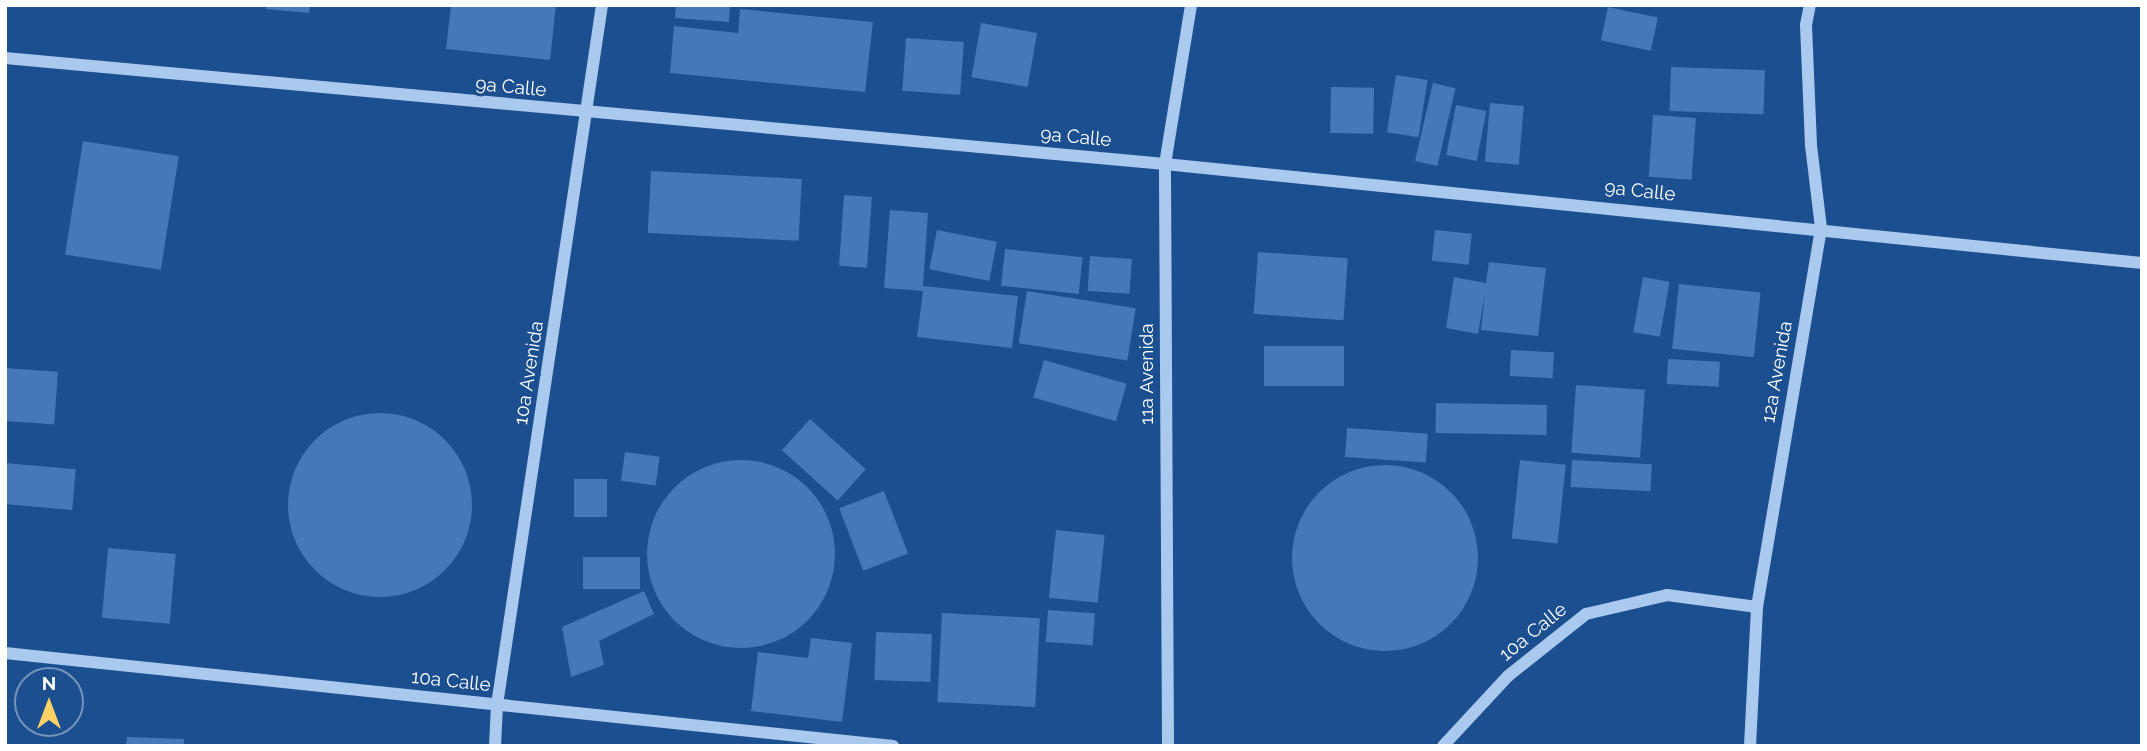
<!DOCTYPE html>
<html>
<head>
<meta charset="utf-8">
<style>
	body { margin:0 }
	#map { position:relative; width:2147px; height:751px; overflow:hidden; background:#1b4f8f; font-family:Raleway,sans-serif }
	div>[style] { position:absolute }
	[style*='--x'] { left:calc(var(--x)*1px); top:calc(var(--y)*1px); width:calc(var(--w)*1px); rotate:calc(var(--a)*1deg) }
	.building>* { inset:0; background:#4478b7; transform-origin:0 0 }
	.round { border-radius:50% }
	.minor>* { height:12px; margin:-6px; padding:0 6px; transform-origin:6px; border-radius:6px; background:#a9c9ee }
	span { translate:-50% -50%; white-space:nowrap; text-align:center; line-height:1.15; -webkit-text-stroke:6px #1b4f8f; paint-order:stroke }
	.street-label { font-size:19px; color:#fff }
	.frame { position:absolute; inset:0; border:7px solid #fff; pointer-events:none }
	.north { position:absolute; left:14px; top:667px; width:70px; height:70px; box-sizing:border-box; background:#1b4f8f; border:2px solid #7695bc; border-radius:50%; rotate:0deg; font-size:19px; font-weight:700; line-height:28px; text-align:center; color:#fff }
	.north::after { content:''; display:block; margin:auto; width:24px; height:32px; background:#ffd166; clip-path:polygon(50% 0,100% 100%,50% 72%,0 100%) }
</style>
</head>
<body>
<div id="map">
	<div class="building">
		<i style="clip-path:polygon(266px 5px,310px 5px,309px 13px,266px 9px)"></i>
		<i style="clip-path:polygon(451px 5px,556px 5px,550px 60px,446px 49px)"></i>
		<i style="clip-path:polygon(676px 5px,730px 5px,729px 22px,675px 18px)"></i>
		<i style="left:1608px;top:7px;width:51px;height:34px;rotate:12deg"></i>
		<i style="clip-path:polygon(740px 9px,873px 22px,865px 92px,670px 73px,674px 26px,738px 33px)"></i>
		<i style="left:981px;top:23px;width:57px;height:55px;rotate:10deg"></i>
		<i style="left:906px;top:38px;width:58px;height:53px;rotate:4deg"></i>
		<i style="left:1671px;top:67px;width:94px;height:44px;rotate:2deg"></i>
		<i style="left:1396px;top:75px;width:32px;height:58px;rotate:9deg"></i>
		<i style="left:1433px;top:83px;width:23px;height:80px;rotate:13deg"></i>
		<i style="left:1331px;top:87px;width:43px;height:46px;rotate:1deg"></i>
		<i style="left:1490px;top:103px;width:34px;height:59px;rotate:5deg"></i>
		<i style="left:1456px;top:105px;width:31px;height:51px;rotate:11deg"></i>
		<i style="left:1653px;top:115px;width:43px;height:62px;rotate:4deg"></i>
		<i style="left:83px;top:141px;width:97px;height:115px;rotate:9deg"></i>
		<i style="left:651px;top:171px;width:151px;height:62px;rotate:3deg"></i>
		<i style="left:844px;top:195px;width:28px;height:71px;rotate:4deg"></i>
		<i style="clip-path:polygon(890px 210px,928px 213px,923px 286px,1018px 296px,1012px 348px,917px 337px,923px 291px,884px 288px)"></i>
		<i style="left:937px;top:230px;width:61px;height:40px;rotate:11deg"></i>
		<i style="left:1435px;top:230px;width:37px;height:31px;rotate:6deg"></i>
		<i style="left:1005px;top:249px;width:78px;height:37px;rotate:6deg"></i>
		<i style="left:1258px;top:252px;width:90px;height:62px;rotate:4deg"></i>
		<i style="left:1090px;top:256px;width:42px;height:35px;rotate:4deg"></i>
		<i style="clip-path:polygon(1489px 262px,1546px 268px,1538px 336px,1481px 330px,1485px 293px,1478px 334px,1446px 328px,1454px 277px,1486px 283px)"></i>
		<i style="left:1643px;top:277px;width:27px;height:56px;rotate:10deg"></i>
		<i style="left:1679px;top:284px;width:82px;height:65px;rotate:6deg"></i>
		<i style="left:1027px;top:291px;width:110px;height:53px;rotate:9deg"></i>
		<i style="left:1344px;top:346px;width:40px;height:80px;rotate:90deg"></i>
		<i style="left:1511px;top:350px;width:43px;height:26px;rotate:3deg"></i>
		<i style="left:1668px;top:359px;width:52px;height:25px;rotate:3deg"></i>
		<i style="left:1044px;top:360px;width:86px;height:39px;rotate:16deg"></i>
		<i style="left:5px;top:368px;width:53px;height:53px;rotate:4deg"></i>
		<i style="left:1576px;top:385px;width:69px;height:68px;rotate:4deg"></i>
		<i style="left:1436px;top:403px;width:111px;height:30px;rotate:1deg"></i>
		<i class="round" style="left:288px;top:413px;width:184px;height:184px"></i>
		<i style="left:810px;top:419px;width:75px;height:42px;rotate:42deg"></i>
		<i style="left:1347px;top:428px;width:81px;height:29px;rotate:4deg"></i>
		<i style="left:625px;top:452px;width:35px;height:29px;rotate:8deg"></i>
		<i style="left:1520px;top:460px;width:46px;height:79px;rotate:6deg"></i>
		<i style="left:1572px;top:460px;width:80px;height:27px;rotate:3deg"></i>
		<i class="round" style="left:647px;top:460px;width:188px;height:188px"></i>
		<i style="left:5px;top:463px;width:71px;height:41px;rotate:5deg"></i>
		<i class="round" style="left:1292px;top:465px;width:186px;height:186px"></i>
		<i style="left:574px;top:479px;width:33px;height:38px"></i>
		<i style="left:884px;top:491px;width:67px;height:48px;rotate:69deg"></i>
		<i style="left:1056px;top:530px;width:49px;height:68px;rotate:6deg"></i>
		<i style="left:108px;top:548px;width:68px;height:70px;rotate:5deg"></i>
		<i style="left:583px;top:557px;width:57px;height:32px"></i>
		<i style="clip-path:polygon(644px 591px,654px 614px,599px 641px,604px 665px,571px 677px,562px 627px)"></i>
		<i style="left:1048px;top:610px;width:47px;height:32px;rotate:4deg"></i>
		<i style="left:942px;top:613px;width:98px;height:89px;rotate:3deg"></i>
		<i style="left:876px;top:632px;width:56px;height:48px;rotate:2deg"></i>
		<i style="clip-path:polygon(811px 638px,852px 643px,842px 722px,751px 711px,758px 652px,808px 658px)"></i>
		<i style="clip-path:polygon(127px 737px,184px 739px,184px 746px,126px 746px)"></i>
	</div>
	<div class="minor">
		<i style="--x:5;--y:58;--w:1165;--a:5.22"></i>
		<i style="--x:1165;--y:164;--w:982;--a:5.79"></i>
		<i style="--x:5;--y:653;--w:893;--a:5.98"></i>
		<i style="--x:495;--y:746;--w:41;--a:-87.2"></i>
		<i style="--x:497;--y:705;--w:708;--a:-81.47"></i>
		<i style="--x:1168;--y:746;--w:582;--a:-90.3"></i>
		<i style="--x:1165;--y:164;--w:161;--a:-80.7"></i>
		<i style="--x:1443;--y:746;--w:96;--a:-47.1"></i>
		<i style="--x:1508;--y:676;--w:100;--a:-38.5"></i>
		<i style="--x:1586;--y:614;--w:83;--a:-13.2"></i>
		<i style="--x:1667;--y:595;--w:91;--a:7.6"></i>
		<i style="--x:1750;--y:746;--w:139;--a:-87.1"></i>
		<i style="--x:1757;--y:607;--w:384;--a:-80.4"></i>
		<i style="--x:1821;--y:228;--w:84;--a:-96.9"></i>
		<i style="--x:1811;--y:145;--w:120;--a:-92.4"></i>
		<i style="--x:1806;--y:25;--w:20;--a:-79"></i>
	</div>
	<div class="street-label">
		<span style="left:511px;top:87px;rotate:5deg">9a Calle</span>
		<span style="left:1076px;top:137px;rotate:5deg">9a Calle</span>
		<span style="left:1640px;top:191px;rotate:6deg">9a Calle</span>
		<span style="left:1777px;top:372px;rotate:-80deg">12a Avenida</span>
		<span style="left:529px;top:373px;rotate:-81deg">10a Avenida</span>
		<span style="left:1147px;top:374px;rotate:-90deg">11a Avenida</span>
		<span style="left:1533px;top:632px;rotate:-39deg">10a Calle</span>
		<span style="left:451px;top:681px;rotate:6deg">10a Calle</span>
	</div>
	<div class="frame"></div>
	<div class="north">N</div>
</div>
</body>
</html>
